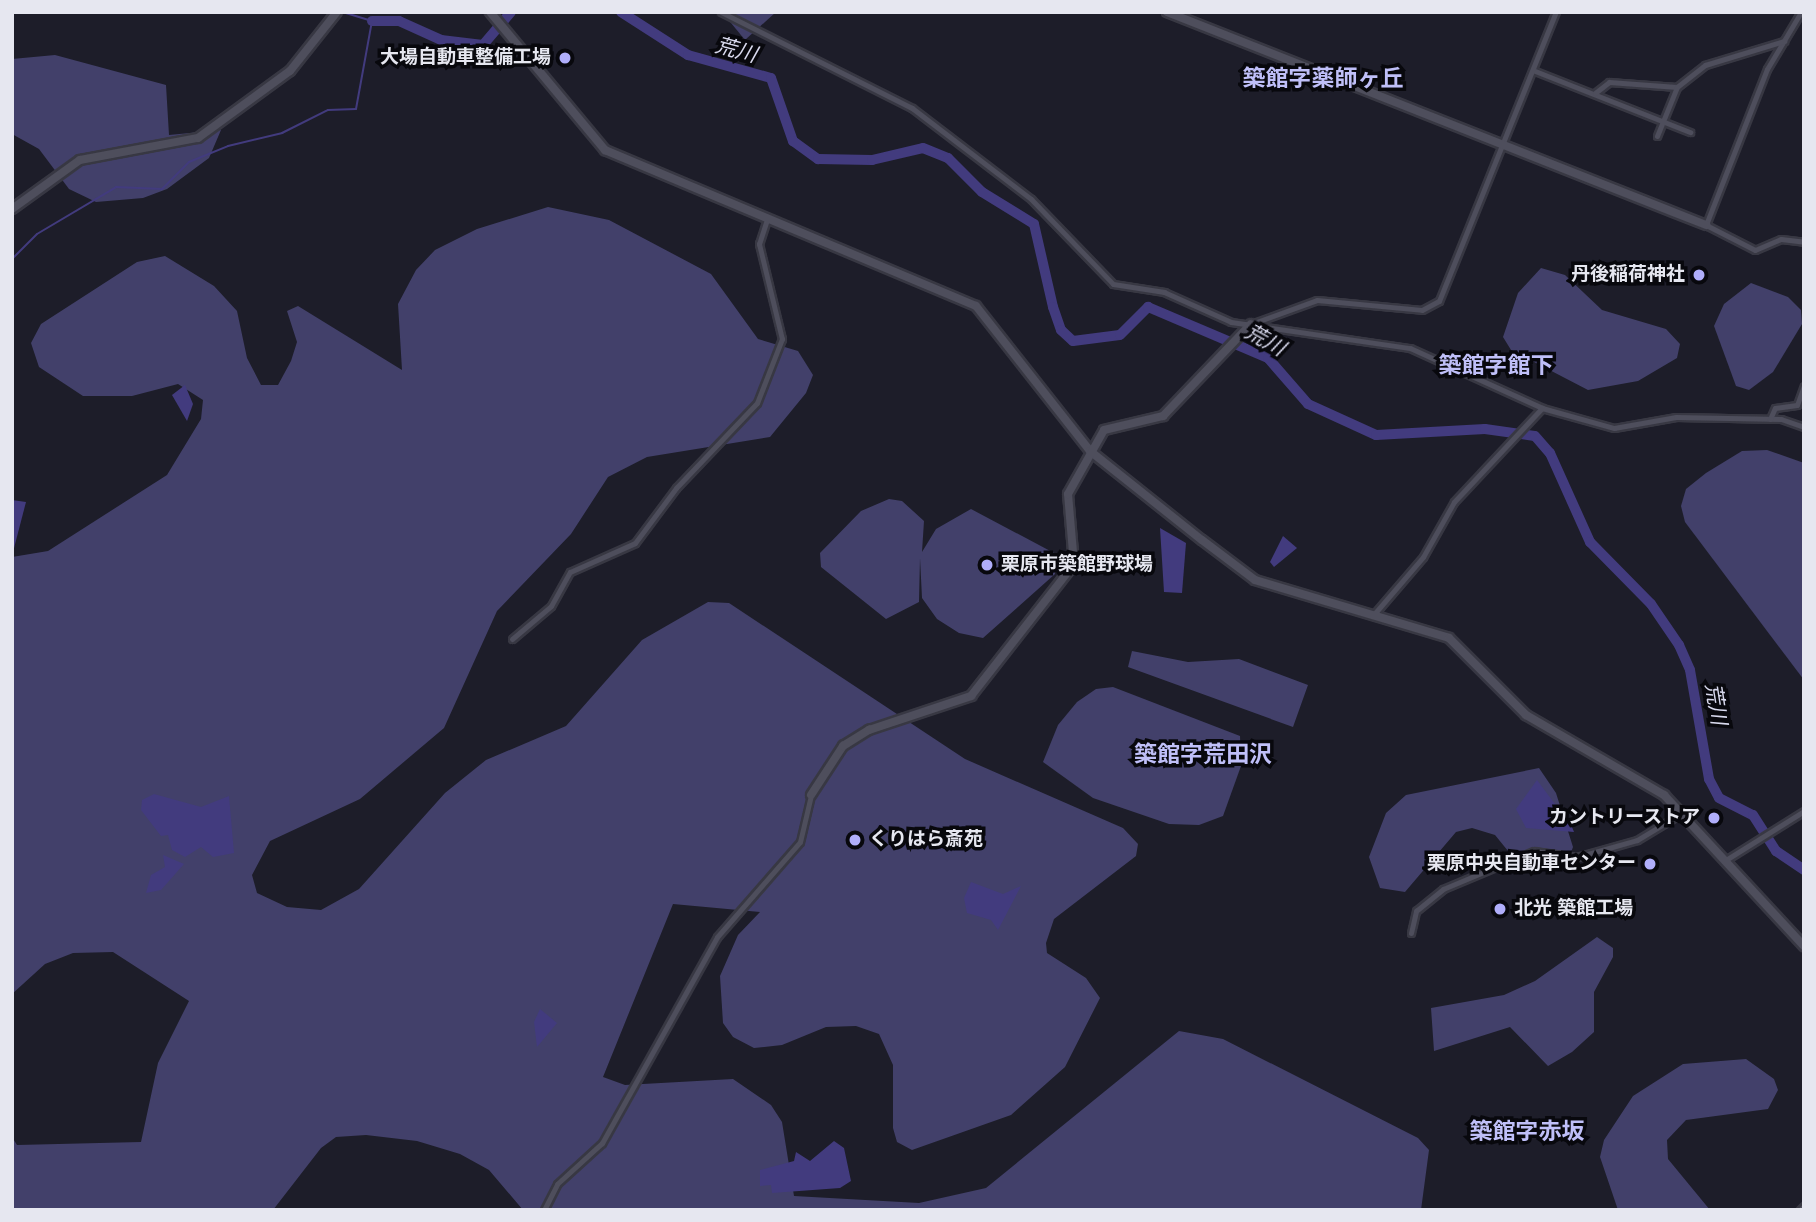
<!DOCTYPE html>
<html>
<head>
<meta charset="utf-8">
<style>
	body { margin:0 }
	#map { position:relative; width:1816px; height:1222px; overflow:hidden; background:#1d1d29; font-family:"Nunito Sans","Noto Sans JP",sans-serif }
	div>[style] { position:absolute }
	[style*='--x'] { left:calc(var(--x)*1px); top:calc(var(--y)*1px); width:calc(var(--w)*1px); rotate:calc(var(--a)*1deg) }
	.green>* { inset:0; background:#42406a }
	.water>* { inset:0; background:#423b7e }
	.stream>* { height:2px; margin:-1px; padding:0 1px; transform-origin:1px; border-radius:1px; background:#423b7e }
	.river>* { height:10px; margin:-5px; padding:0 5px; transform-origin:5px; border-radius:5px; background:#423b7e }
	.roads { filter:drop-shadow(2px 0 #383843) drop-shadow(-2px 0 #383843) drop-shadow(0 2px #383843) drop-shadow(0 -2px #383843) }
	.street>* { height:5px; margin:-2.5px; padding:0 2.5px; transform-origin:2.5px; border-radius:2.5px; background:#4e4e5c }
	.secondary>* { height:8px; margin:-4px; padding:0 4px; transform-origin:4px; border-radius:4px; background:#4e4e5c }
	.dots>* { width:19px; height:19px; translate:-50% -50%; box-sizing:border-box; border:4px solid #08080d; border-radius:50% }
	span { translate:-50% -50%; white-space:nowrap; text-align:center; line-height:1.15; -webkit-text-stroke:7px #08080d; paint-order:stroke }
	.poi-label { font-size:19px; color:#e6e7f0; font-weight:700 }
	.right { translate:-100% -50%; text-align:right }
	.left { translate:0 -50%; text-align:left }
	.water-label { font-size:21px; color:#d9daee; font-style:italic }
	.quarter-label { font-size:23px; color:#bfbff8; font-weight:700 }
	.frame { position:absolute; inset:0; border:14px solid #e6e7f0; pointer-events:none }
</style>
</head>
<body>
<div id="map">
	<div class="green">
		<i style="clip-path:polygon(722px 12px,776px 12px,745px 40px)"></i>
		<i style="clip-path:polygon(55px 55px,166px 85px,169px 135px,221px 130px,209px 158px,167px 189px,143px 198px,96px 202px,69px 189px,39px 149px,12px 134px,12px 59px)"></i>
		<i style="clip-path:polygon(548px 207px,609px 220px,711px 274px,758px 339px,798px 351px,813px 375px,806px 393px,770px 437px,647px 457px,608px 477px,571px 534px,497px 611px,444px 728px,360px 799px,270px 841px,252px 875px,257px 893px,287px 907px,321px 910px,359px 889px,445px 793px,486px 760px,566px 726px,642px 640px,708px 602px,729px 603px,965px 759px,1123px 828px,1138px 844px,1136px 856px,1054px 919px,1046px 943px,1047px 953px,1086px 978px,1100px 998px,1065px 1067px,1011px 1115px,912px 1150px,897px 1142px,893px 1128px,893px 1065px,879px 1034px,856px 1026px,826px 1027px,782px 1045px,754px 1048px,733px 1037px,723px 1023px,720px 976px,738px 935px,760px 912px,673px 904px,603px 1077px,625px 1085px,733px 1079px,771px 1105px,782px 1122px,794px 1196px,919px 1203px,986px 1188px,1179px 1031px,1223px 1039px,1418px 1138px,1429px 1150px,1421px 1210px,523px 1210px,489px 1170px,460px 1154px,417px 1141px,366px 1135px,336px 1137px,321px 1148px,273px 1210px,12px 1210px,12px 1137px,17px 1145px,141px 1142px,158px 1063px,189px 1001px,113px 952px,73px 953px,45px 964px,12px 994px,12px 557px,48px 551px,167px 475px,201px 419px,203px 400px,178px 384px,132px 396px,83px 396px,39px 367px,31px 343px,41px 324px,137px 262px,165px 256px,214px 286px,237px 311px,247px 358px,261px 385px,278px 385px,291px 361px,297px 342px,287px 311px,298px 306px,402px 370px,398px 304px,416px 270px,435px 250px,477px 229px)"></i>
		<i style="clip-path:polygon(1541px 268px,1565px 275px,1602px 310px,1666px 329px,1680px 344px,1677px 358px,1638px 381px,1588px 390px,1511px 350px,1503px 337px,1518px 293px)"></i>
		<i style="clip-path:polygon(1751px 283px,1788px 297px,1801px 310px,1802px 324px,1773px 372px,1749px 390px,1736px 386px,1714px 326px,1724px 304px)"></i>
		<i style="clip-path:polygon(1767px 450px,1804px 463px,1804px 680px,1685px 522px,1681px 506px,1686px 489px,1706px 473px,1742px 451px)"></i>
		<i style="clip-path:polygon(889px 499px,902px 501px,924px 521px,922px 552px,936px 529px,971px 509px,1054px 553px,1055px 574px,983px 638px,959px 633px,937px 619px,922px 598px,920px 558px,919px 602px,886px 619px,821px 567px,820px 553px,861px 511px)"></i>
		<i style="clip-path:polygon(1132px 651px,1188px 662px,1239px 659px,1308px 685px,1293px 727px,1128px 667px)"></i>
		<i style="clip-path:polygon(1113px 687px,1240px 736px,1241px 766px,1223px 816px,1199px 825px,1169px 824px,1093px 798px,1043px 762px,1058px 725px,1077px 702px,1096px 689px)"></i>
		<i style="clip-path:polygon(1539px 768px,1556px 793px,1573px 847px,1567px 863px,1533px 870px,1517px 862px,1495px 835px,1472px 828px,1456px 832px,1405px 892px,1380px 888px,1369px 857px,1386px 813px,1406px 795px)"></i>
		<i style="clip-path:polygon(1597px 937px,1613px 948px,1613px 957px,1594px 992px,1594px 1032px,1572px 1052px,1548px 1066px,1510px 1027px,1434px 1051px,1431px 1008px,1504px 995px,1535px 981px)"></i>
		<i style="clip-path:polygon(1746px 1059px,1774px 1079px,1778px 1090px,1768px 1109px,1686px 1120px,1667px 1140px,1668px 1159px,1710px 1210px,1618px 1210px,1600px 1157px,1604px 1140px,1633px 1096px,1683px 1064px)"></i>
	</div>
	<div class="water">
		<i style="clip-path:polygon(185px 385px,193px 404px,187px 421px,172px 395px)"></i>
		<i style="clip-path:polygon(12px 500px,26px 502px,13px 552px,12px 547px)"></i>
		<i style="clip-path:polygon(1160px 528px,1186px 543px,1182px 593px,1164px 592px)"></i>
		<i style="clip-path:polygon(1283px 536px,1297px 548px,1274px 567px,1270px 562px)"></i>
		<i style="clip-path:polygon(1537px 780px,1572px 827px,1574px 832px,1526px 828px,1516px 809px)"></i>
		<i style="clip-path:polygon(154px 794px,201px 807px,229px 796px,234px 853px,213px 857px,201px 847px,185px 857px,172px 850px,168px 835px,161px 836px,141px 810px,142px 800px)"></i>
		<i style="clip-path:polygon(163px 855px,184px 864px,161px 890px,146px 893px,151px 875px,165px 867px)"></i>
		<i style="clip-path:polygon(971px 882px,1003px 894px,1021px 886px,998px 930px,991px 920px,967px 913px,964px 898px)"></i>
		<i style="clip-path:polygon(540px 1009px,557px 1023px,537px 1047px,534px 1022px)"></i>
		<i style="clip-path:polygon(834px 1141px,844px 1148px,851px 1181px,840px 1188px,772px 1193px,771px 1185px,760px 1186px,760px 1170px,794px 1161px,796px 1152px,810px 1161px)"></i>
	</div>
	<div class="stream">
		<i style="--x:12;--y:259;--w:35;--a:-45"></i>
		<i style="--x:37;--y:234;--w:92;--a:-30.7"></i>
		<i style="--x:116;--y:187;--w:46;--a:2.5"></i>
		<i style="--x:162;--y:189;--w:38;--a:-45"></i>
		<i style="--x:189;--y:162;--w:42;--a:-22.3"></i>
		<i style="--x:228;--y:146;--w:56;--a:-13.5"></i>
		<i style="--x:282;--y:133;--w:51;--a:-26.6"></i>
		<i style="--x:328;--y:110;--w:28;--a:-2"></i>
		<i style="--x:356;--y:109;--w:89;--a:-79.7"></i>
		<i style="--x:372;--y:21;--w:30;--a:-163"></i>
	</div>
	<div class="river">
		<i style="--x:621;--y:12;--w:80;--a:32.7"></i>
		<i style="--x:688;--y:55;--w:86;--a:15.5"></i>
		<i style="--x:771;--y:78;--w:67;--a:70.8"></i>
		<i style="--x:793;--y:141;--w:31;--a:36"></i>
		<i style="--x:818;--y:159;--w:54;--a:1.1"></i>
		<i style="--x:872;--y:160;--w:52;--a:-13.2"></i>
		<i style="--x:923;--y:148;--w:27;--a:22"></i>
		<i style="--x:948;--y:158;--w:48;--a:45"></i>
		<i style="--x:982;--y:192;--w:61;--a:31.6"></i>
		<i style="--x:1034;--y:224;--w:85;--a:77.1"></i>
		<i style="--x:1053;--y:307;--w:24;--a:71"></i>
		<i style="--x:1061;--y:330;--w:16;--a:43"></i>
		<i style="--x:1073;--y:341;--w:47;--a:-7.3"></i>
		<i style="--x:1120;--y:335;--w:40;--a:-45"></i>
		<i style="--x:1148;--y:307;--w:130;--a:23"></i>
		<i style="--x:1268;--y:358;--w:61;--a:49"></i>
		<i style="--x:1308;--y:404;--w:75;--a:24.5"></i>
		<i style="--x:1376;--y:435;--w:109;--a:-3.2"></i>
		<i style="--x:1485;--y:429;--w:50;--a:8"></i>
		<i style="--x:1535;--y:436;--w:23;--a:49"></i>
		<i style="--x:1550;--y:453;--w:98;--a:65.8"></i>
		<i style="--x:1590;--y:542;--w:87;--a:45.5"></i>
		<i style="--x:1651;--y:604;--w:50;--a:55.7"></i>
		<i style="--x:1679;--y:645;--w:27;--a:66"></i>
		<i style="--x:1690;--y:670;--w:111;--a:80.1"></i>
		<i style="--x:1709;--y:779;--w:21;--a:62"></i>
		<i style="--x:1719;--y:798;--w:38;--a:27"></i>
		<i style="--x:1753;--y:815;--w:43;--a:57.4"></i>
		<i style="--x:1776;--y:851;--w:34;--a:34"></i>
		<i style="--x:372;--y:21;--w:27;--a:0"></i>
		<i style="--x:399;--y:21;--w:46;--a:24.3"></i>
		<i style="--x:441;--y:40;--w:42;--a:6.8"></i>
		<i style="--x:483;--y:45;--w:43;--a:-49.7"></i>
	</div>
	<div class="roads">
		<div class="street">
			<i style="--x:721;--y:12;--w:214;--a:26.7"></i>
			<i style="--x:912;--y:108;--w:150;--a:37.4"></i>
			<i style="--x:1031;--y:199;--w:118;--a:46"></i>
			<i style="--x:1113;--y:284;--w:52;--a:8.9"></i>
			<i style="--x:1164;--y:292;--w:73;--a:24.1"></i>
			<i style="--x:1231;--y:322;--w:181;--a:8.3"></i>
			<i style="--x:1410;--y:348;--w:145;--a:24.4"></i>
			<i style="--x:1542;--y:408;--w:75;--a:15.5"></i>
			<i style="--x:1614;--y:428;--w:63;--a:-10.1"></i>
			<i style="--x:1676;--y:417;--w:105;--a:1.1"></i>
			<i style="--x:1781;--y:419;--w:24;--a:19"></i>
			<i style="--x:1801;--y:12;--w:66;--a:120.8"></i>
			<i style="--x:1767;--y:69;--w:168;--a:111.4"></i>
			<i style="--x:1706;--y:225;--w:55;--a:27"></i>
			<i style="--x:1755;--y:250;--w:28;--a:-23"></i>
			<i style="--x:1781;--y:239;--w:23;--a:7"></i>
			<i style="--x:1535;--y:71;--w:167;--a:21.5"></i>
			<i style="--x:1595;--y:93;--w:18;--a:-38"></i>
			<i style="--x:1609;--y:82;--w:68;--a:4.2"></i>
			<i style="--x:1677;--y:87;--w:36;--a:-38"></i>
			<i style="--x:1705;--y:65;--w:83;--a:-16.9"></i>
			<i style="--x:1657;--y:136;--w:53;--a:-67.8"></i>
			<i style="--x:1251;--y:324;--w:70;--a:-20"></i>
			<i style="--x:1317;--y:300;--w:105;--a:5.4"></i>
			<i style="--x:1422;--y:310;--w:19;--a:-28"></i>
			<i style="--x:1439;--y:301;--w:312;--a:-68"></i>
			<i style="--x:1770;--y:419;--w:12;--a:-66"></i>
			<i style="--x:1775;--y:408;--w:22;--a:-8"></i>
			<i style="--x:1797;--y:405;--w:20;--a:-70"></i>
			<i style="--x:1375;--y:613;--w:74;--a:-49.4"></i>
			<i style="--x:1423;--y:557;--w:63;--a:-60.6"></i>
			<i style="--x:1454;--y:502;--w:129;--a:-46.9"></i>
			<i style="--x:512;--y:639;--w:51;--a:-40.2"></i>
			<i style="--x:551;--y:606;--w:39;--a:-61"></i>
			<i style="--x:570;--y:572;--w:71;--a:-24"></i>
			<i style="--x:635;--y:543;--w:69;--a:-53.3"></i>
			<i style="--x:676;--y:488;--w:117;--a:-46.4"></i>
			<i style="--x:757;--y:403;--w:69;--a:-68.7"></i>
			<i style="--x:782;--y:339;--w:98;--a:-103.6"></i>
			<i style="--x:759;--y:244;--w:28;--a:-72"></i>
			<i style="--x:1724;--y:861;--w:94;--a:-32"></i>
			<i style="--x:1411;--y:933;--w:23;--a:-77"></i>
			<i style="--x:1416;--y:911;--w:35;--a:-39"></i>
			<i style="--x:1443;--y:889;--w:99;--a:-22.7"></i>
			<i style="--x:1534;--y:851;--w:43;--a:7.9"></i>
			<i style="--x:1577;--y:857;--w:62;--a:-15.8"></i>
			<i style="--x:1637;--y:840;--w:52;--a:-31"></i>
			<i style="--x:544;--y:1210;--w:29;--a:-63"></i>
			<i style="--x:557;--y:1184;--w:61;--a:-42.3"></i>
			<i style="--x:602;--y:1143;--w:236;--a:-60.8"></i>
			<i style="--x:717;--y:937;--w:126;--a:-48.9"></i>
			<i style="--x:800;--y:842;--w:48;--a:-76.8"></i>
			<i style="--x:1800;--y:1210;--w:6;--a:-45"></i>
		</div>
		<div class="secondary">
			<i style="--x:490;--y:12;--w:180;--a:50.2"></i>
			<i style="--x:605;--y:150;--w:402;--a:22.8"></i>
			<i style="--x:976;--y:306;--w:184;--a:51.8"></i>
			<i style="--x:1090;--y:451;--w:143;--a:38.5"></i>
			<i style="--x:1202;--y:540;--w:66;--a:37"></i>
			<i style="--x:1255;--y:580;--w:202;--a:16.6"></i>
			<i style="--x:1449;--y:638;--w:109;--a:45"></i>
			<i style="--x:1526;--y:715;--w:160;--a:30.1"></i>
			<i style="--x:1664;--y:795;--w:206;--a:47.2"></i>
			<i style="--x:1167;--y:12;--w:580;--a:21.56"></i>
			<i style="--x:12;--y:209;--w:84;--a:-35.8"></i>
			<i style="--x:80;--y:160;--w:120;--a:-10.6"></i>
			<i style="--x:198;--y:138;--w:114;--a:-36.1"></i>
			<i style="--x:290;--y:71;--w:75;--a:-51.5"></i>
			<i style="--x:811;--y:795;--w:59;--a:-56.9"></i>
			<i style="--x:843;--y:746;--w:31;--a:-32"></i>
			<i style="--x:869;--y:730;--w:108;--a:-18.4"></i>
			<i style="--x:971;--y:696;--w:167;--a:-52"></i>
			<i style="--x:1074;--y:564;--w:70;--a:-94.9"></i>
			<i style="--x:1068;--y:494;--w:73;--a:-60.6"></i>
			<i style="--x:1104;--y:430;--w:61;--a:-13.3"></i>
			<i style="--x:1163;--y:416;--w:127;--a:-46.3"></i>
		</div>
	</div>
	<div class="dots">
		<i style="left:565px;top:58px;background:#b0aefa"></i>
		<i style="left:1699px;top:275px;background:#b0aefa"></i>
		<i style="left:987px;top:565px;background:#b0aefa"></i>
		<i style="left:1714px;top:818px;background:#b0aefa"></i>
		<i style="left:855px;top:840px;background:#b0aefa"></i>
		<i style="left:1650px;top:864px;background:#b0aefa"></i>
		<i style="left:1500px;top:909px;background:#b0aefa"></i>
	</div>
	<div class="poi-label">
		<span class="right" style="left:551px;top:58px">大場自動車整備工場</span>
		<span class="right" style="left:1685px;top:275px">丹後稲荷神社</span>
		<span class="left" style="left:1001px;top:565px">栗原市築館野球場</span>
		<span class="right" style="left:1700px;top:818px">カントリーストア</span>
		<span class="left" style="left:869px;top:840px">くりはら斎苑</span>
		<span class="right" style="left:1636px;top:864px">栗原中央自動車センター</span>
		<span class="left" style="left:1514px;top:909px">北光 築館工場</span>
	</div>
	<div class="water-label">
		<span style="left:736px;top:50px;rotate:15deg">荒川</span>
		<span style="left:1265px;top:340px;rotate:29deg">荒川</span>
		<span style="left:1716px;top:704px;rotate:81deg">荒川</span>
	</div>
	<div class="quarter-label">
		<span style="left:1323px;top:79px">築館字薬師ヶ丘</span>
		<span style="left:1496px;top:366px">築館字館下</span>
		<span style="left:1203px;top:755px">築館字荒田沢</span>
		<span style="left:1527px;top:1132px">築館字赤坂</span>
	</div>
	<div class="frame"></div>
</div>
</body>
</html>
